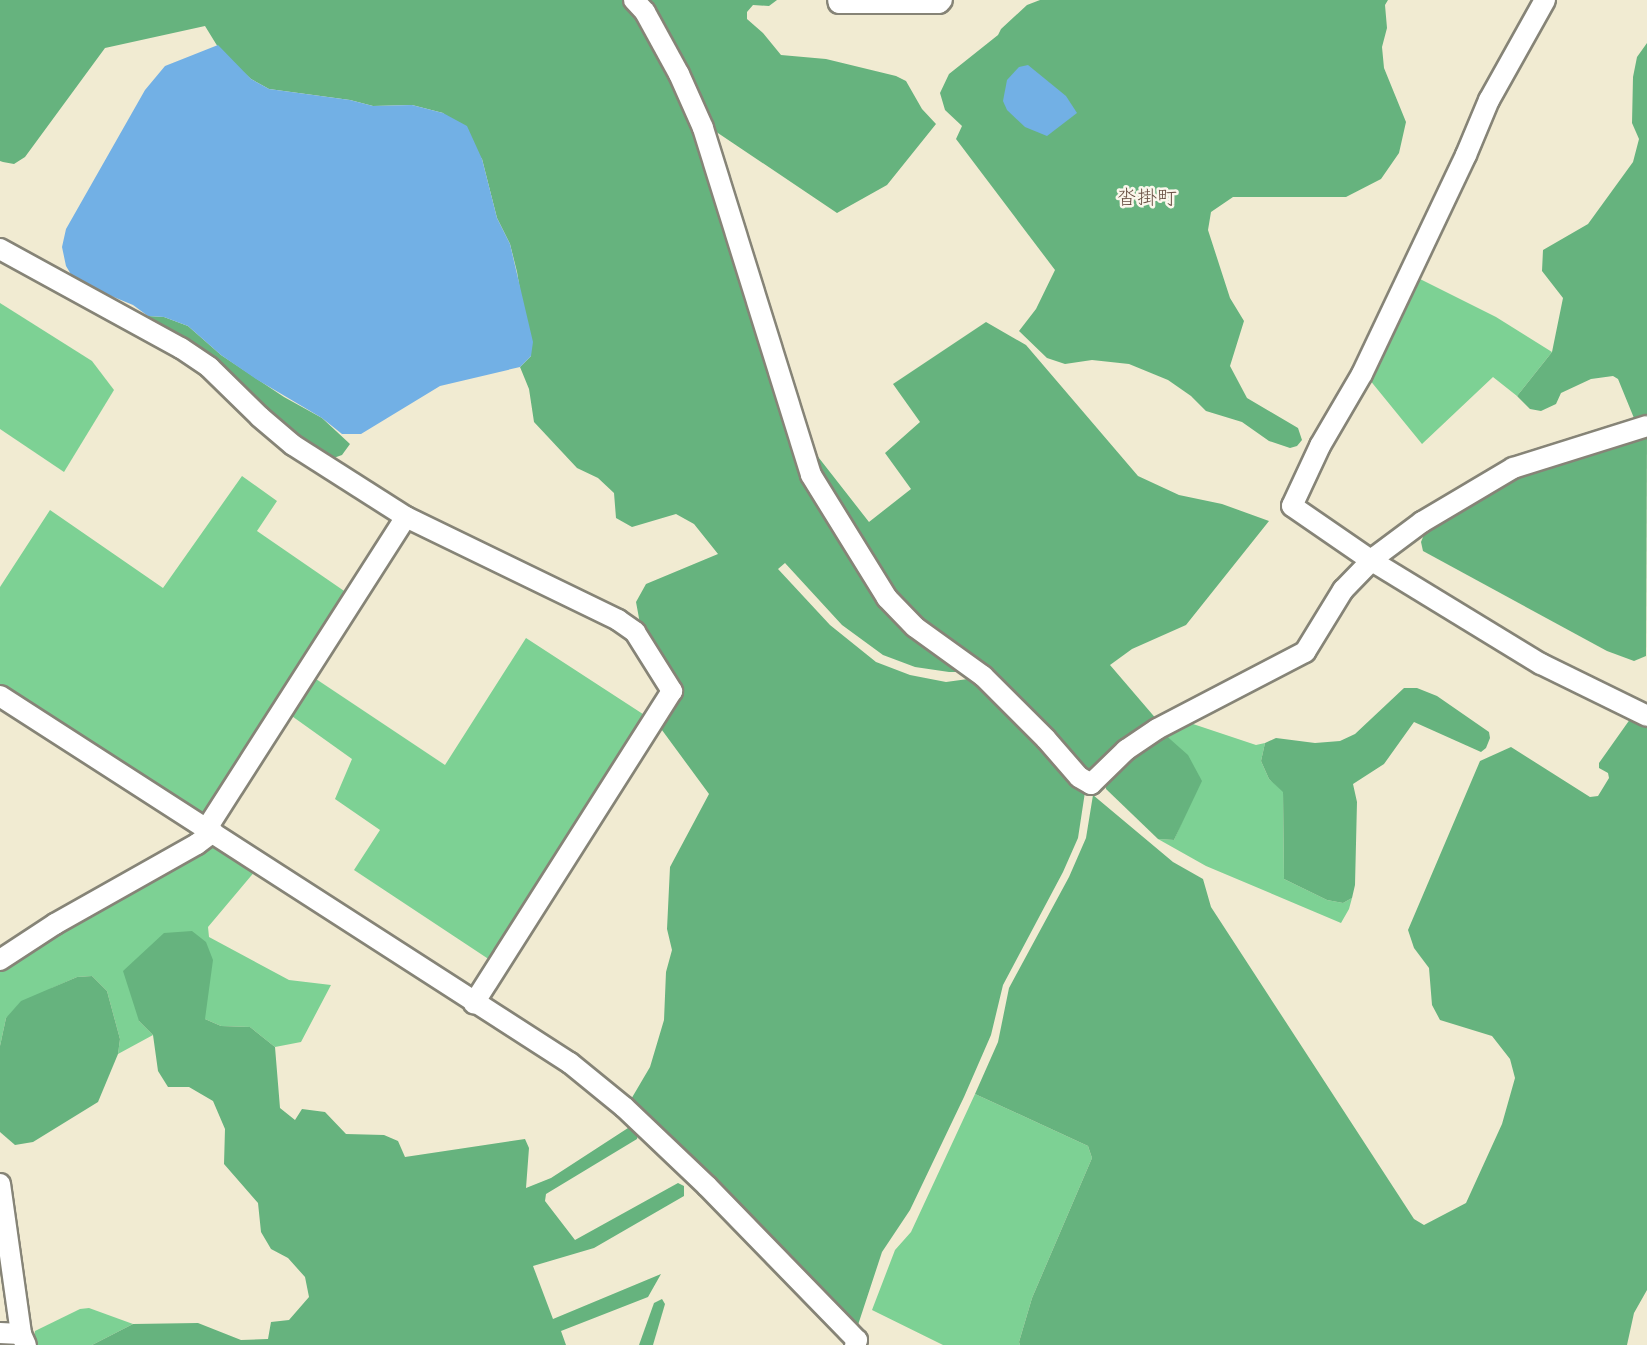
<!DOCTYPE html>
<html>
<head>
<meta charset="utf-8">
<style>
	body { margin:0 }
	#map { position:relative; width:1647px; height:1345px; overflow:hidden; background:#f1ebd2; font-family:Sriracha,"Klee One",sans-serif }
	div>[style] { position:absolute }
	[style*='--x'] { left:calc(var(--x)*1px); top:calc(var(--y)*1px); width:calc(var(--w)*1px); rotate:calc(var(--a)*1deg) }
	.green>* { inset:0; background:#7dd194 }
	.forest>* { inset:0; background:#66b37e }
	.water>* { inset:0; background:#72b0e5 }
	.roads { filter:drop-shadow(2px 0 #868477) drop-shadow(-2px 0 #868477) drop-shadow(0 2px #868477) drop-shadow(0 -2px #868477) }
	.street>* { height:20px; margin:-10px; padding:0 10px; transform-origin:10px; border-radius:10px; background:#fff }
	span { translate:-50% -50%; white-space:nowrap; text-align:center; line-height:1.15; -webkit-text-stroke:5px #fbf7ec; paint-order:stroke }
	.quarter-label { font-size:20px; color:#685043 }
</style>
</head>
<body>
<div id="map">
	<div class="green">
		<i style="clip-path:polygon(1418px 278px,1496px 317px,1552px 352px,1517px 396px,1493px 377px,1422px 444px,1369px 379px)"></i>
		<i style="clip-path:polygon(0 303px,92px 361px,114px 390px,64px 472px,0 429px)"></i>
		<i style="clip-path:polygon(242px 476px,277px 501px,257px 531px,350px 595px,203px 819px,0 688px,0 587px,50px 510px,163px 588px)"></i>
		<i style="clip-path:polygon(526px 638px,649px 718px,493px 962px,354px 870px,380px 830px,335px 799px,352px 759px,289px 714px,313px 677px,445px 765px)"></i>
		<i style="clip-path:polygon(1184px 721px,1256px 745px,1265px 743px,1261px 761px,1269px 779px,1283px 791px,1284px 879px,1327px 900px,1343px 903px,1352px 898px,1349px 909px,1341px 923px,1206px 866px,1158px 839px,1174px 840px,1184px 817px,1162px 732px)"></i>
		<i style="clip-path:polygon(211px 842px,256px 870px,208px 927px,209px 937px,289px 980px,331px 985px,301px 1042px,275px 1047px,250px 1027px,221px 1026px,205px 1019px,204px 1011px,139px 1021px,153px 1035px,118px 1054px,120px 1039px,107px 991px,92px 976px,77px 977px,52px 988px,6px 1018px,0 1046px,0 965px)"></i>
		<i style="clip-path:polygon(975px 1094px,1088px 1146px,1092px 1158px,1032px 1298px,1019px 1342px,1020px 1345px,943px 1345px,872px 1310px,895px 1250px,911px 1232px)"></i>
		<i style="clip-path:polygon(89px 1308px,133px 1324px,92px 1345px,37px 1345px,34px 1338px,35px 1331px,80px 1309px)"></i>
	</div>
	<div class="forest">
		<i style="clip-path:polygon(0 0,628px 0,640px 14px,697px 130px,804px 475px,865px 573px,965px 672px,949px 672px,915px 667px,883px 655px,842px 625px,785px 563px,778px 569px,830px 625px,876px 662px,910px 675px,946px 682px,968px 679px,984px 682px,1085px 792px,1078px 838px,1063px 872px,1003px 985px,991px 1035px,964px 1097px,910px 1210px,882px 1252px,858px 1325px,853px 1330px,630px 1101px,650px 1067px,664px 1020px,666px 972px,672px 950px,667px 929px,670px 867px,709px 794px,659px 726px,679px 695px,641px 629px,636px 602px,646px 584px,718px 554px,694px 524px,676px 514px,632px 527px,616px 518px,614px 493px,598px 478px,577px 468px,534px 422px,529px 389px,520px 367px,531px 356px,517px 272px,510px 244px,497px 218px,482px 159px,443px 113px,412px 105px,373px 106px,350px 100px,269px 89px,251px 79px,221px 52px,205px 26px,105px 48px,25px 157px,14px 164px,3px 162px,0 161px)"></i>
		<i style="clip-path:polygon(642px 0,777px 0,769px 6px,753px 5px,747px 12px,747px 19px,763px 33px,781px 55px,826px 59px,896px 76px,906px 81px,922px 109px,936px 124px,887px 185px,837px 213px,709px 127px)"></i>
		<i style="clip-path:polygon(1040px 0,1388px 0,1385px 5px,1387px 28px,1382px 47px,1384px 68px,1406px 122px,1399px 153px,1381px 179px,1346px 197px,1233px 197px,1211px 212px,1208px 230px,1230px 298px,1244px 321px,1230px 366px,1247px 398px,1298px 428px,1302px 440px,1297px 446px,1290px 448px,1269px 441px,1242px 422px,1206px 411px,1191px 396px,1168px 380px,1129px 364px,1092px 360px,1065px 364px,1047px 358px,1019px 331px,1036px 309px,1055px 270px,956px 139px,962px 126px,945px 110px,940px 93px,949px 74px,998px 35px,1001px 29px,1027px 5px)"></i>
		<i style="clip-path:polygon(1647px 43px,1647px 420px,1636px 423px,1618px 379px,1613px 376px,1591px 379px,1561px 393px,1556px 404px,1541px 411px,1530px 409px,1517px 396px,1552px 352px,1563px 298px,1542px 271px,1543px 250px,1588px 224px,1633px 162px,1639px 139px,1632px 123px,1633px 77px,1637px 57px)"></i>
		<i style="clip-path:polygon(148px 316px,164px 317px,188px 326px,221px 355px,284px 397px,322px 418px,350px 444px,342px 455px,328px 460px,150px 323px)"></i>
		<i style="clip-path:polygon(986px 322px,1026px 345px,1138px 476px,1179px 495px,1222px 504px,1269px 521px,1186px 625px,1132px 649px,1110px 665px,1158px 721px,1094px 773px,1081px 772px,990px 671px,896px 599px,813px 467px,801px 435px,869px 522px,911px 489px,885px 453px,920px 422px,893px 384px)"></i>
		<i style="clip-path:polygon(1647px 434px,1646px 656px,1634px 661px,1607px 651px,1423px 551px,1421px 542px,1425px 532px,1517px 475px)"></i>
		<i style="clip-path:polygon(1404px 688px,1417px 688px,1437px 696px,1489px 732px,1490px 738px,1486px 748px,1481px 752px,1414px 722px,1384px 764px,1353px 784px,1357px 802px,1355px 885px,1352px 898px,1343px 903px,1327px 900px,1284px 879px,1283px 792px,1269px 779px,1261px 761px,1265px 743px,1276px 738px,1315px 743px,1340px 741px,1355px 734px)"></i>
		<i style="clip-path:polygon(1633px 715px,1647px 725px,1647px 1290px,1634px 1313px,1627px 1345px,1020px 1345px,1019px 1342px,1032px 1298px,1092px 1158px,1088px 1146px,975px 1094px,998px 1042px,1009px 988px,1069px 877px,1086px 838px,1093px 795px,1173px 862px,1203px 879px,1211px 907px,1414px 1219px,1424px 1225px,1466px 1203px,1502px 1124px,1515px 1078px,1510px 1059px,1492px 1036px,1440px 1020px,1432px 1005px,1429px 968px,1414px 948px,1408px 930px,1480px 761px,1511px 747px,1590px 797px,1598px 796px,1609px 778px,1608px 773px,1599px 768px,1599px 763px)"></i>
		<i style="clip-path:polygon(1162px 732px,1188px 755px,1202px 781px,1174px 840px,1158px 839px,1106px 789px,1105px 777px)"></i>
		<i style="clip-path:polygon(192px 931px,206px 942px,213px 960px,205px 1019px,221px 1026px,250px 1027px,275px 1047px,280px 1108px,295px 1120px,302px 1109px,325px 1112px,346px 1134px,384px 1135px,398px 1141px,405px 1157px,525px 1139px,529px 1148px,526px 1188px,551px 1178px,628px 1128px,634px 1128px,638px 1134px,637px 1139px,546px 1194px,545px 1201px,575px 1240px,678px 1183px,684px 1186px,684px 1196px,594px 1248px,533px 1266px,553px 1319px,661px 1274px,648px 1297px,561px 1331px,566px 1345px,92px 1345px,133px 1324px,198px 1323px,241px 1340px,268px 1339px,271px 1322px,289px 1320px,309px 1297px,305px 1277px,288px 1258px,271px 1249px,261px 1232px,258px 1203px,224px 1164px,225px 1129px,213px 1101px,189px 1087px,168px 1087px,158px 1071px,153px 1035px,139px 1021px,123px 971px,164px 933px)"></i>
		<i style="clip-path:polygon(92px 976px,107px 991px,120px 1039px,118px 1054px,98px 1102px,33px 1142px,15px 1145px,0 1132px,0 1046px,6px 1018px,21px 1001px,77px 977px)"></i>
		<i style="clip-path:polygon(662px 1299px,665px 1304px,653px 1345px,639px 1345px,654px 1303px)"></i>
	</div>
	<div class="water">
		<i style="clip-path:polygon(218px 45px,251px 79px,269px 89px,350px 100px,373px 106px,412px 105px,443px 113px,467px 126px,482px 159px,497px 218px,510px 244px,533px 342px,531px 356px,520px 367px,440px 386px,361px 434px,342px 434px,322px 418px,256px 379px,221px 355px,188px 326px,164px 317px,148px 316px,133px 305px,75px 281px,66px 266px,62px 247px,66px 229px,145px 90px,165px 66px)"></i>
		<i style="clip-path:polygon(1028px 65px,1066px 96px,1077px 113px,1047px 136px,1025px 127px,1007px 110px,1003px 101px,1007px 80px,1019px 67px)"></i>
	</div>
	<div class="roads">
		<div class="street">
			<i style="--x:634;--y:0;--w:16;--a:47"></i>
			<i style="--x:645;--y:12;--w:71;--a:61.3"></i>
			<i style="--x:679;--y:74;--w:59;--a:66"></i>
			<i style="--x:703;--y:128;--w:363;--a:72.7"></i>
			<i style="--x:811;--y:475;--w:145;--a:58.3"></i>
			<i style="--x:887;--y:598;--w:40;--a:46"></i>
			<i style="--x:915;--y:627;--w:84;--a:35.8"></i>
			<i style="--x:983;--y:676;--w:89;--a:45"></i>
			<i style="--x:1046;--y:739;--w:50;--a:49"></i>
			<i style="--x:1079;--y:777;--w:14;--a:30"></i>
			<i style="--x:1091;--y:784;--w:49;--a:-44.2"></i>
			<i style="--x:1126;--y:750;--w:37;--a:-34"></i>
			<i style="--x:1157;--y:729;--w:167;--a:-27.5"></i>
			<i style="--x:1305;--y:652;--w:73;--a:-58.5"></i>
			<i style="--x:1343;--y:590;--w:46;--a:-45.9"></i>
			<i style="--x:1375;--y:557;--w:59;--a:-36.7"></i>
			<i style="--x:1422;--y:522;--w:106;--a:-30.7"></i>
			<i style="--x:1513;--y:468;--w:140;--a:-17.4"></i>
			<i style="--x:838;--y:0;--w:3;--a:72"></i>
			<i style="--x:839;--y:3;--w:100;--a:0"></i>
			<i style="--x:939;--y:3;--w:4;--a:-45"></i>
			<i style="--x:1545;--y:0;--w:115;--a:119.2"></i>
			<i style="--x:1489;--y:100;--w:60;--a:112.7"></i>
			<i style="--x:1466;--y:155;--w:242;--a:115.4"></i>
			<i style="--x:1362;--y:374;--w:83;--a:120.3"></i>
			<i style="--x:1320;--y:446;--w:66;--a:115"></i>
			<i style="--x:1292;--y:506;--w:97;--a:34.5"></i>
			<i style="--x:1372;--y:561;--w:198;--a:31.4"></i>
			<i style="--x:1541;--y:664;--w:118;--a:26.1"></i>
			<i style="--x:0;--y:249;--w:206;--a:28.7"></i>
			<i style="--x:181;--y:348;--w:34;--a:34"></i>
			<i style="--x:209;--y:367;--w:71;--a:44.4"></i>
			<i style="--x:260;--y:417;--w:43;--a:40.3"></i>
			<i style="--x:293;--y:445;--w:134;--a:32.5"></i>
			<i style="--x:406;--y:517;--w:236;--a:25.9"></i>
			<i style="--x:618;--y:620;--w:21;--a:35"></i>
			<i style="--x:635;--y:632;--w:70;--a:57.9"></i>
			<i style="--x:672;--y:691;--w:370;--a:122.4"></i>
			<i style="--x:0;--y:696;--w:678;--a:32.78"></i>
			<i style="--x:570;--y:1063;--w:70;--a:39.2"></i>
			<i style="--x:624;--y:1107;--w:115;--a:43.6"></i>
			<i style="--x:707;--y:1186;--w:215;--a:45.8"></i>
			<i style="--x:857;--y:1340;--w:5;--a:112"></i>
			<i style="--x:207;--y:828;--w:369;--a:-57.4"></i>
			<i style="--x:0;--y:960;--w:66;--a:-33.2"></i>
			<i style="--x:55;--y:924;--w:163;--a:-29.4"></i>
			<i style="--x:197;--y:844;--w:20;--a:-37"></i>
			<i style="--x:0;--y:1184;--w:151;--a:82"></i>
			<i style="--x:21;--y:1334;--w:12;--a:66"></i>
			<i style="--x:0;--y:1333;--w:21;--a:3"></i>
		</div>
	</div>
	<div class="quarter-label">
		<span style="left:1147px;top:197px">沓掛町</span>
	</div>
</div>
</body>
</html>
